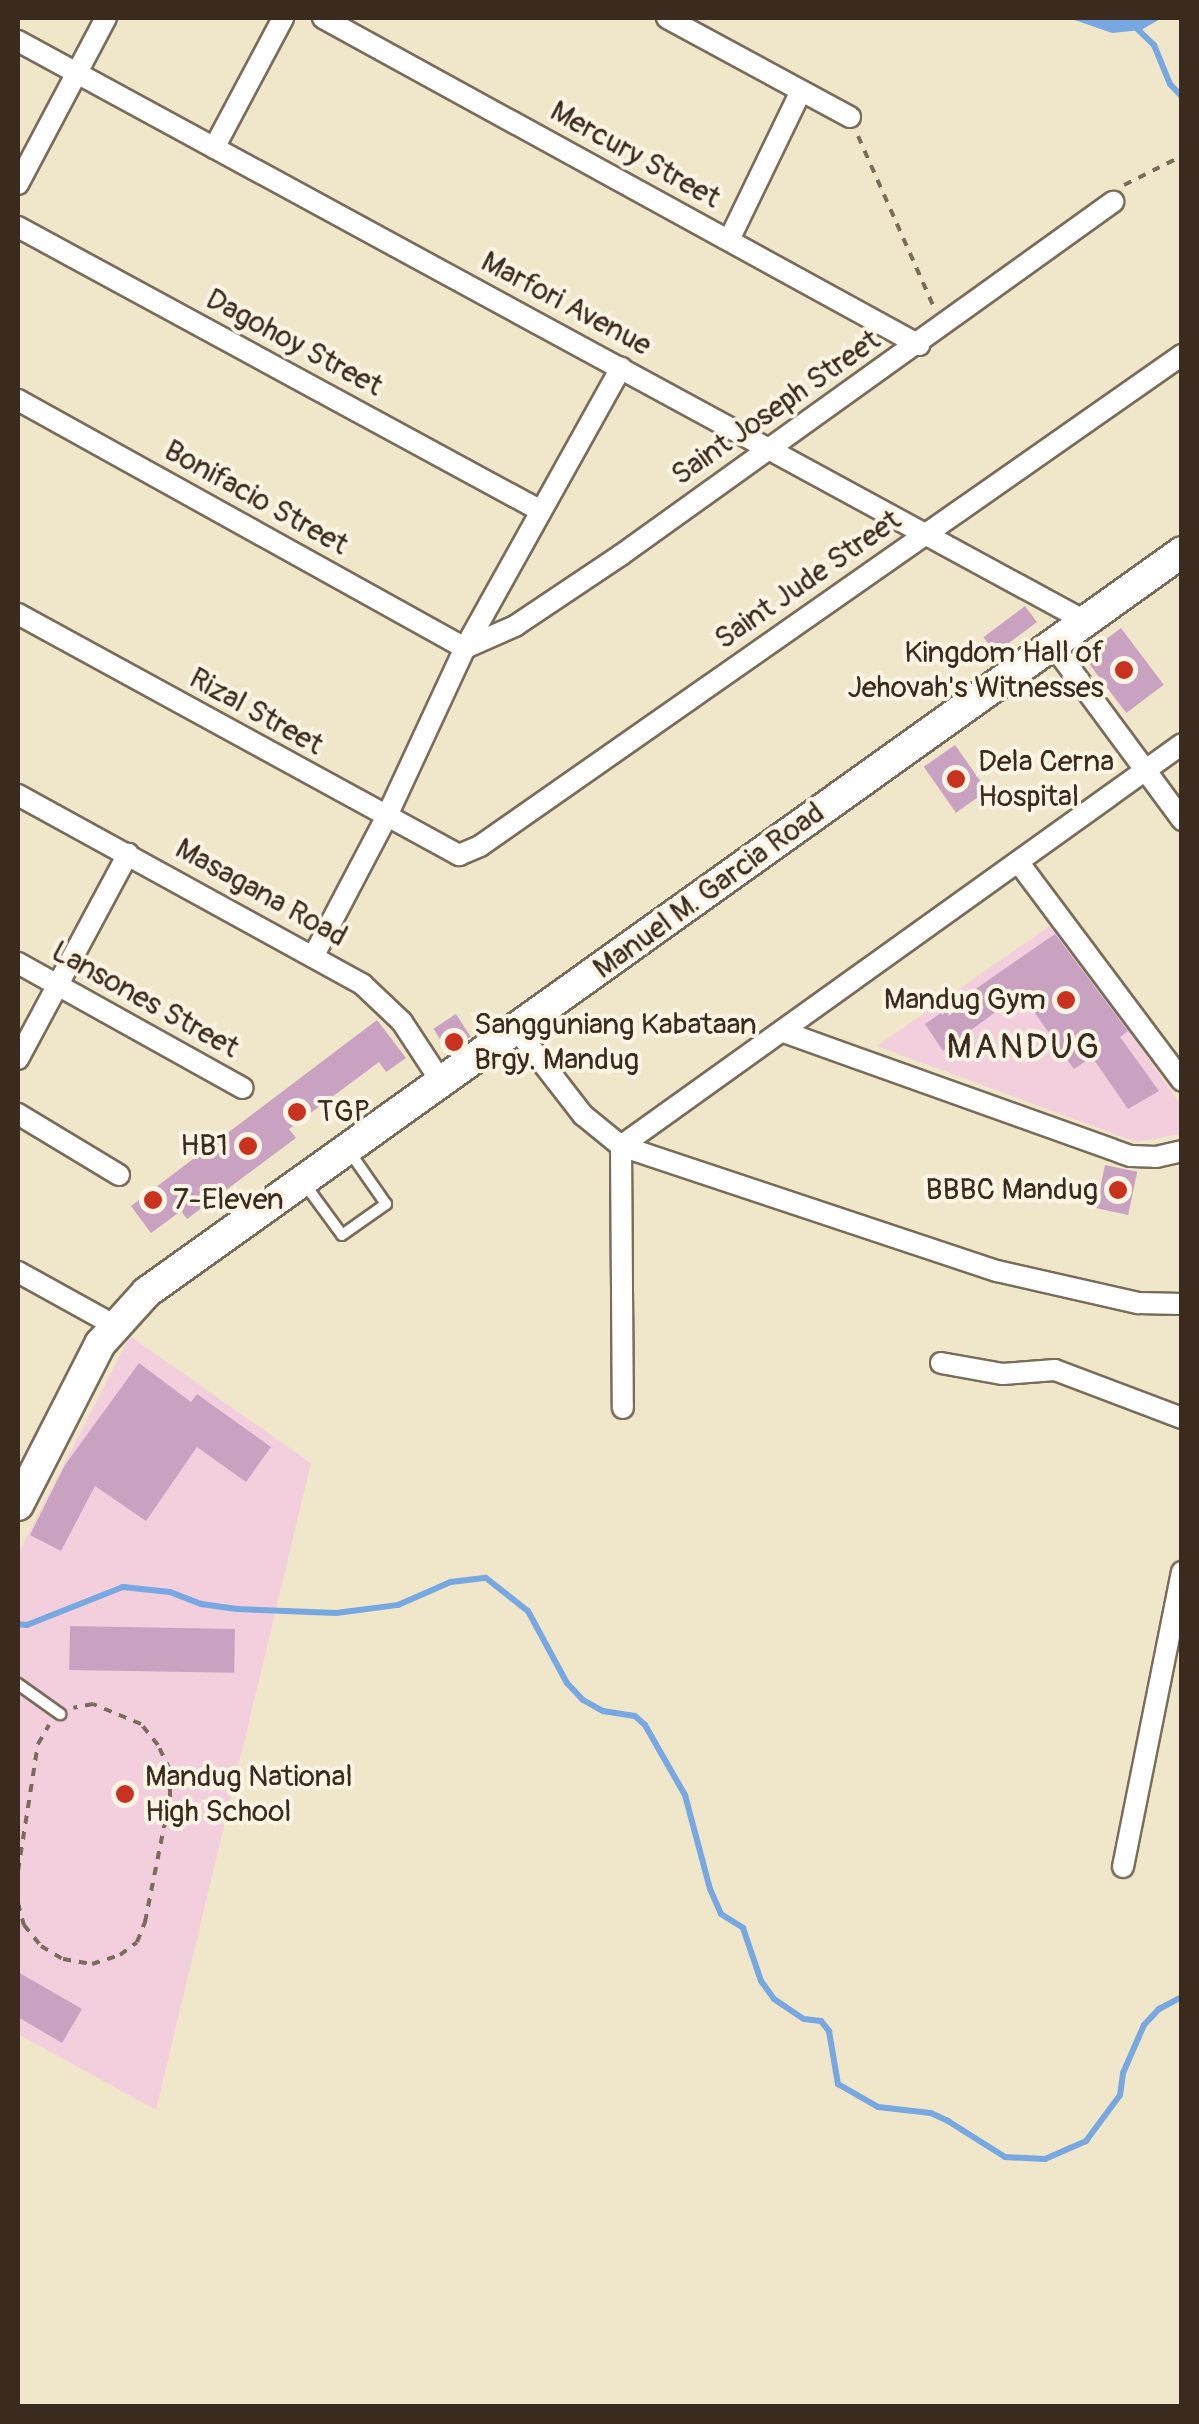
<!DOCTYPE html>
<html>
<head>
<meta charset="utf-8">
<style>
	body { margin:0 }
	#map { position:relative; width:1199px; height:2424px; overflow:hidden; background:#f0e7ca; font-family:Pangolin,sans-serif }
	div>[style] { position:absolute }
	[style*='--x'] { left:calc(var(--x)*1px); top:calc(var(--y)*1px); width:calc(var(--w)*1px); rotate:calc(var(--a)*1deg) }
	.built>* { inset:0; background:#f3cfde }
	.water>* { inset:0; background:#77a8e2 }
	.stream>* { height:6px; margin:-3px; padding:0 3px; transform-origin:3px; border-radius:3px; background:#77a8e2 }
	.building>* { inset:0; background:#c9a2c2; transform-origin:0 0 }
	.path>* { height:4px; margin-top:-2px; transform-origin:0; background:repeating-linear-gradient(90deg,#7a6c5a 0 8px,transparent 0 16px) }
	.roads { filter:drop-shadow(2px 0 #7a6c5a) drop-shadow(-2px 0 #7a6c5a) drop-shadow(0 2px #7a6c5a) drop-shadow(0 -2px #7a6c5a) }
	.lane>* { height:10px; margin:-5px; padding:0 5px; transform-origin:5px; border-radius:5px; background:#fff }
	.street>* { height:20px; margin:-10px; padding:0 10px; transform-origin:10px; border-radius:10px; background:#fff }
	.secondary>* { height:30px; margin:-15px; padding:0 15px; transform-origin:15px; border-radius:15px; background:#fff }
	.dots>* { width:28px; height:28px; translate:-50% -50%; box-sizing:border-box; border:5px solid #fcf5e5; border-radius:50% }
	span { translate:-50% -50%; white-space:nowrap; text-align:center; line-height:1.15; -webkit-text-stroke:8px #fcf5e5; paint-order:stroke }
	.street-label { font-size:30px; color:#3b2a1e }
	.poi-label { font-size:30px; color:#3b2a1e }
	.right { translate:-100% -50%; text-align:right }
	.left { translate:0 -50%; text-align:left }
	.quarter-label { font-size:35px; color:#3b2a1e; letter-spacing:2.5px }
	.frame { position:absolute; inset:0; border:20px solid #3b2a1e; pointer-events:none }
</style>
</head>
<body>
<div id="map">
	<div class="built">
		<i style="clip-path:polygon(1054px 923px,1181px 1105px,1181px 1134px,1136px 1142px,877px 1046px)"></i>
		<i style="clip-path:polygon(130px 1336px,311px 1463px,156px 2110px,18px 2034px,18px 1554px)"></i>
	</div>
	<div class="water">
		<i style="clip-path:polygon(1069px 18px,1162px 18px,1141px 30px,1112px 33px)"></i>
	</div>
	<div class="stream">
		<i style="--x:1126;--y:18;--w:39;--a:44"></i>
		<i style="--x:1154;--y:45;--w:42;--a:67.7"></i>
		<i style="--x:1170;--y:84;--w:18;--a:47"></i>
		<i style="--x:18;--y:1624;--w:9;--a:6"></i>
		<i style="--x:27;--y:1625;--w:103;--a:-21.6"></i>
		<i style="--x:123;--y:1587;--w:47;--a:6.1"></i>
		<i style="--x:170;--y:1592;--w:33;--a:21"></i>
		<i style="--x:201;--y:1604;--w:36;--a:8"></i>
		<i style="--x:237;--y:1609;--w:99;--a:2.3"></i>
		<i style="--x:336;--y:1613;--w:63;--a:-7.4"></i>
		<i style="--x:398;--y:1605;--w:58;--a:-23.5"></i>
		<i style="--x:451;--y:1582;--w:35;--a:-7"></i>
		<i style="--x:486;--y:1578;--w:53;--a:38.2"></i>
		<i style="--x:528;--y:1611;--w:82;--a:61.6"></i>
		<i style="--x:567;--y:1683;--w:23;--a:47"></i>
		<i style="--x:583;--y:1700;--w:23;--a:29"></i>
		<i style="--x:603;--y:1711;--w:32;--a:9"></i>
		<i style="--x:635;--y:1716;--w:13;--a:42"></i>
		<i style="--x:645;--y:1725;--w:81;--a:60.3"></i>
		<i style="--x:685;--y:1795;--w:97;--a:75.1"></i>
		<i style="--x:710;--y:1889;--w:27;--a:66"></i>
		<i style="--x:721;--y:1914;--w:26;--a:32"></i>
		<i style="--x:743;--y:1928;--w:56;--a:71.2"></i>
		<i style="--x:761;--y:1981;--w:22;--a:54"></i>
		<i style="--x:774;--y:1999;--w:36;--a:34"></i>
		<i style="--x:804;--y:2019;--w:17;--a:7"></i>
		<i style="--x:821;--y:2021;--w:13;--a:51"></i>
		<i style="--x:829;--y:2031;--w:54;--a:80.4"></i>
		<i style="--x:838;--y:2084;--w:46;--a:29.9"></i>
		<i style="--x:878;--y:2107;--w:53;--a:6.5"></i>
		<i style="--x:931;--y:2113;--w:19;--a:25"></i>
		<i style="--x:948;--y:2121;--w:67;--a:32.3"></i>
		<i style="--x:1005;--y:2157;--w:40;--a:2.9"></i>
		<i style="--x:1045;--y:2159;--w:45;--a:-23.7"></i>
		<i style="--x:1086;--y:2141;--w:57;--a:-53.5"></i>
		<i style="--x:1120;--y:2095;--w:22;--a:-82"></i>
		<i style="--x:1123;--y:2073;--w:52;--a:-66.4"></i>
		<i style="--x:1144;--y:2025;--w:22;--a:-47"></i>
		<i style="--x:1159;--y:2009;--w:26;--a:-28"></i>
	</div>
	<div class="building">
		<i style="left:1025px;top:606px;width:20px;height:52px;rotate:53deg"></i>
		<i style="left:1121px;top:628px;width:71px;height:47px;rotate:53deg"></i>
		<i style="left:955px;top:745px;width:56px;height:38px;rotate:55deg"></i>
		<i style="clip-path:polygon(1055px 934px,1128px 1031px,1120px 1037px,1159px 1091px,1128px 1109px,1092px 1057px,1074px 1069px,1021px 993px,943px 1051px,925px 1024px)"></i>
		<i style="left:456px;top:1014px;width:27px;height:27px;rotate:57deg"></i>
		<i style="clip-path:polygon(377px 1020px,406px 1058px,386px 1072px,379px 1062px,289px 1129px,296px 1138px,187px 1219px,181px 1211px,151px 1233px,131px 1206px)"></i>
		<i style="left:1105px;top:1165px;width:33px;height:44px;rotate:12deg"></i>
		<i style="clip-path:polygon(139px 1363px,191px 1402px,197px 1394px,271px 1447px,246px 1482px,197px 1447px,146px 1521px,95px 1486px,61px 1551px,30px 1535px,65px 1465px)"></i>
		<i style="left:70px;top:1626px;width:165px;height:44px;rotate:1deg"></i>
		<i style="clip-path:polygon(18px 1972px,82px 2009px,62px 2043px,18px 2017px)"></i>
	</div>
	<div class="path">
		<i style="--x:858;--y:136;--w:185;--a:66.1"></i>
		<i style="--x:1124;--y:185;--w:65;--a:-26.6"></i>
		<i style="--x:18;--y:1871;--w:129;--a:-81.1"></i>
		<i style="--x:38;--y:1744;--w:22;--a:-60"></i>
		<i style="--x:18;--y:1903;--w:23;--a:75"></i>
		<i style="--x:24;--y:1925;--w:27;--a:51"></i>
		<i style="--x:41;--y:1946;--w:26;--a:31"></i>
		<i style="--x:63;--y:1959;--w:29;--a:10"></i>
		<i style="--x:92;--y:1964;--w:29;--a:-18"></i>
		<i style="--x:120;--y:1955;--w:21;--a:-37"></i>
		<i style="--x:137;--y:1942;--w:22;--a:-68"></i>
		<i style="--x:145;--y:1922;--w:127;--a:-78.7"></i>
		<i style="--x:170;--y:1797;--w:27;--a:-90"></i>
		<i style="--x:170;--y:1770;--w:28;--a:-116"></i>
		<i style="--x:158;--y:1745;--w:27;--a:-129"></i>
		<i style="--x:141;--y:1724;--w:52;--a:-157.4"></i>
		<i style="--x:93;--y:1704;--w:20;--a:169"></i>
	</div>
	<div class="roads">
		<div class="lane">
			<i style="--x:304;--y:1183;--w:64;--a:53.8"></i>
			<i style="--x:342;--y:1235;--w:54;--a:-35.2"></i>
			<i style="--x:386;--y:1204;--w:65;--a:-124.9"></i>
			<i style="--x:18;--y:1684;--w:52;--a:35.5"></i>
		</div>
		<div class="street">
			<i style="--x:323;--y:18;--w:680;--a:28.75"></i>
			<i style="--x:667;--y:18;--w:208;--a:28.4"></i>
			<i style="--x:18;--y:41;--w:1214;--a:28.53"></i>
			<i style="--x:214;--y:148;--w:147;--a:-62"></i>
			<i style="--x:18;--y:184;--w:188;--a:-62.1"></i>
			<i style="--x:18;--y:227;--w:595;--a:28.5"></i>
			<i style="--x:729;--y:240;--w:165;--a:-64.2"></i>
			<i style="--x:18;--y:400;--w:511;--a:29.02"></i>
			<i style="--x:18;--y:614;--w:503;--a:28.66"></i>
			<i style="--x:459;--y:855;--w:23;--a:-23"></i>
			<i style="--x:480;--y:846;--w:857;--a:-34.97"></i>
			<i style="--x:1052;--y:644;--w:219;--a:53.5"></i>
			<i style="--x:465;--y:648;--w:55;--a:-23.7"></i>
			<i style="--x:515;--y:626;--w:128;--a:-33.8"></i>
			<i style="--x:621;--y:555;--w:606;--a:-35.66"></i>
			<i style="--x:18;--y:795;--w:393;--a:28.8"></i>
			<i style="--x:362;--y:984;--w:55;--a:43.5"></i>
			<i style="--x:402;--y:1022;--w:73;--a:56.7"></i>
			<i style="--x:1019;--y:863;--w:272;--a:53.2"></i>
			<i style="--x:314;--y:955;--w:155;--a:-62.3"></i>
			<i style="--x:386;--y:818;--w:187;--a:-65.1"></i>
			<i style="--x:465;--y:648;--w:321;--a:-60.9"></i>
			<i style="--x:18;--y:963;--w:257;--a:29.1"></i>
			<i style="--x:517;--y:1030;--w:108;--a:52.2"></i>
			<i style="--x:583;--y:1115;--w:49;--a:39.2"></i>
			<i style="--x:621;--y:1146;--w:396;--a:18.4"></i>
			<i style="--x:997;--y:1271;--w:145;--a:12.8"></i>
			<i style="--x:1138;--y:1303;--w:44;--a:1.3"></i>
			<i style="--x:784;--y:1032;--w:368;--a:19.7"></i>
			<i style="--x:1131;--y:1156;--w:25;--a:2"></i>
			<i style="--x:1156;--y:1157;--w:27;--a:-13"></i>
			<i style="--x:18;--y:1059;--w:233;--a:-61.8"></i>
			<i style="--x:18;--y:1114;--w:118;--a:31.1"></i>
			<i style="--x:621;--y:1146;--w:690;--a:-35.62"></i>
			<i style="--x:621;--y:1146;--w:262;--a:89.6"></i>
			<i style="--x:18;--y:1272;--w:110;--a:28.9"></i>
			<i style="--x:941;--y:1363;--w:63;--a:10.1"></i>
			<i style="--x:1003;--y:1374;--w:52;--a:-4.4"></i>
			<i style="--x:1055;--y:1370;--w:136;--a:20.7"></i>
			<i style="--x:1123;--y:1867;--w:301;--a:-78.7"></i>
		</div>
		<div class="secondary">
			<i style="--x:18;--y:1505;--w:181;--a:-63"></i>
			<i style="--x:100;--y:1344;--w:70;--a:-47.9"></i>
			<i style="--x:147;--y:1292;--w:1272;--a:-35.56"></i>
		</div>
	</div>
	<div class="dots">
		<i style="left:1124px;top:670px;background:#c8321e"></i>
		<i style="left:956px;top:779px;background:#c8321e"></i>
		<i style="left:1066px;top:1000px;background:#c8321e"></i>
		<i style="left:454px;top:1042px;background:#c8321e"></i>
		<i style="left:297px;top:1112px;background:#c8321e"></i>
		<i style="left:248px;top:1146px;background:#c8321e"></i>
		<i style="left:1118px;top:1190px;background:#c8321e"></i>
		<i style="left:153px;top:1200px;background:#c8321e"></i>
		<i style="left:125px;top:1794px;background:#c8321e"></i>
	</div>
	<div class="street-label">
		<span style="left:635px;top:155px;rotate:29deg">Mercury Street</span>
		<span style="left:566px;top:304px;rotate:28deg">Marfori Avenue</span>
		<span style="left:294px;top:343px;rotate:28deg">Dagohoy Street</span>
		<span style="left:776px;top:408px;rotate:-35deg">Saint Joseph Street</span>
		<span style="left:256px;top:498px;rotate:29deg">Bonifacio Street</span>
		<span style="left:808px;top:580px;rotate:-35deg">Saint Jude Street</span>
		<span style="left:256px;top:712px;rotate:29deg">Rizal Street</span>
		<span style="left:709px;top:891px;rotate:-36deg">Manuel M. Garcia Road</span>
		<span style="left:261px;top:893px;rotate:29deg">Masagana Road</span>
		<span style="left:145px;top:1000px;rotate:29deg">Lansones Street</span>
	</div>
	<div class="poi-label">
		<span class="right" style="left:1104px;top:670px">Kingdom Hall of<br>Jehovah's Witnesses</span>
		<span class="left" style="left:978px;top:779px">Dela Cerna<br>Hospital</span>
		<span class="right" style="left:1046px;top:1000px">Mandug Gym</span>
		<span class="left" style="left:474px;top:1042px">Sangguniang Kabataan<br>Brgy. Mandug</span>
		<span class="left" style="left:317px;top:1112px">TGP</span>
		<span class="right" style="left:228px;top:1146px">HB1</span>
		<span class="right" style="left:1098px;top:1190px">BBBC Mandug</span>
		<span class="left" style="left:173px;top:1200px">7-Eleven</span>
		<span class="left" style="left:145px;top:1794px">Mandug National<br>High School</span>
	</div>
	<div class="quarter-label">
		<span style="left:1024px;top:1047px">MANDUG</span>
	</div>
	<div class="frame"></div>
</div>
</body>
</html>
